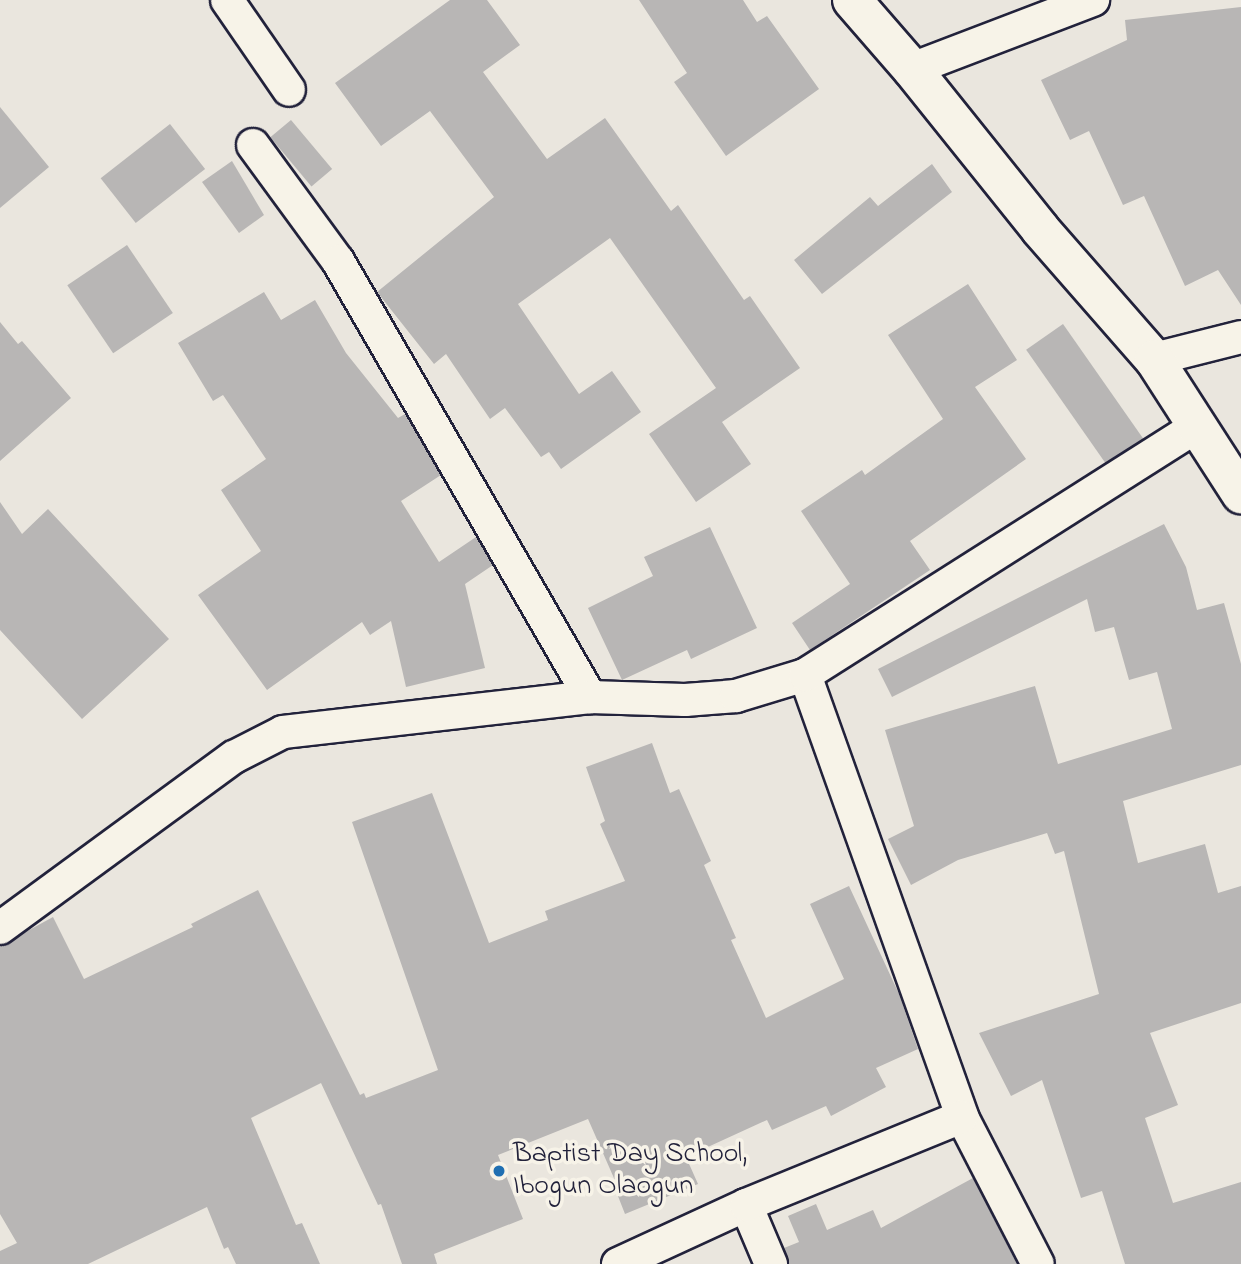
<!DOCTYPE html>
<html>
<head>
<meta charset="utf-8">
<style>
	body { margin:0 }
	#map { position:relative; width:1241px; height:1264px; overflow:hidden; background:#eae6de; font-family:"Indie Flower",sans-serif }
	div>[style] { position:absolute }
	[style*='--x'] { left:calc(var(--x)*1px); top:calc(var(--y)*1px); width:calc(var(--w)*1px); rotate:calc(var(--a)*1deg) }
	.building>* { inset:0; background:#b8b6b5; transform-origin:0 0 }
	.roads { filter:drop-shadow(2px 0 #22223b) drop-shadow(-2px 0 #22223b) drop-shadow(0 2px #22223b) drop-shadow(0 -2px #22223b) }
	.minor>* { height:32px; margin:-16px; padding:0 16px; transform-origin:16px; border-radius:16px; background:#f7f3e8 }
	.secondary>* { height:38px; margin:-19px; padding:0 19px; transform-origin:19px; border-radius:19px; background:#f7f3e8 }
	.dots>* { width:19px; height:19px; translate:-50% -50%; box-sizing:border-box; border:4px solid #f7f3e8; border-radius:50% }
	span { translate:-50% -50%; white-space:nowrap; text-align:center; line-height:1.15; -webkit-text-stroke:7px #f7f3e8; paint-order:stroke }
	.poi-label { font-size:28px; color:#22223b }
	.left { translate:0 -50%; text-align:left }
</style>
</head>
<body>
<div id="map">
	<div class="building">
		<i style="clip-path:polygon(450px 0,487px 0,520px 45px,483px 72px,547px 159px,605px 118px,671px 211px,678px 205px,744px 300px,750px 296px,800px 368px,722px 422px,751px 464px,696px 502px,649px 434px,716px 388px,610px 238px,518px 304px,579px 394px,612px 371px,641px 412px,561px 469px,549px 452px,541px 457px,505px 408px,490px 419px,446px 354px,434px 364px,377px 292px,494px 197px,430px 111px,381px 146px,335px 83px)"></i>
		<i style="clip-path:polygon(639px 0,743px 0,757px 22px,767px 16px,819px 89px,726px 156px,674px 82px,687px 73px)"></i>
		<i style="clip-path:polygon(1241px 7px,1241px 305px,1218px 270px,1185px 286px,1144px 196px,1123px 205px,1089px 131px,1070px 140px,1041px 80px,1127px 40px,1125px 20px)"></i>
		<i style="clip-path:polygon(0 107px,49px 167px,0 208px)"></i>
		<i style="left:291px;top:120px;width:64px;height:27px;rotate:50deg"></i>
		<i style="left:170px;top:124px;width:57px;height:88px;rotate:52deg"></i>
		<i style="clip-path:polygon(232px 161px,264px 215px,239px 233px,202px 182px)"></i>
		<i style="clip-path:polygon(932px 164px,952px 192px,822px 294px,794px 260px,870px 197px,878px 206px)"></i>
		<i style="left:127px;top:245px;width:82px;height:72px;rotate:56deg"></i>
		<i style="clip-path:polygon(968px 284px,1017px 360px,975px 387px,1026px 459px,910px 541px,930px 570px,810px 650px,792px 623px,850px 584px,801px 511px,862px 470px,865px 475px,943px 419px,888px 335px)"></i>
		<i style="clip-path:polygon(264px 292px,281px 320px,315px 300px,346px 353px,398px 418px,405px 414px,441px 475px,401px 501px,439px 562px,476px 537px,493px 565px,465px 584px,485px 668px,406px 687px,391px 621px,370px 635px,362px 622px,267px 690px,198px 595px,261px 551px,221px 490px,266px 459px,223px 395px,213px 401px,178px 343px)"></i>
		<i style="clip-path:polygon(0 322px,18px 344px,22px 341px,71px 398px,0 461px)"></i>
		<i style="left:1063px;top:324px;width:140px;height:45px;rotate:55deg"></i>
		<i style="clip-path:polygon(0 502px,22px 534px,48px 509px,169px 639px,82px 719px,0 630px)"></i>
		<i style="clip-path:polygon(1164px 524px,1186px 567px,1197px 610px,1224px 603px,1241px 664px,1241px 765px,1123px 801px,1138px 863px,1205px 844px,1218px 893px,1241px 886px,1241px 1003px,1150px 1033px,1178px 1105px,1145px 1118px,1173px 1203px,1241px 1182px,1241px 1264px,1125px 1264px,1102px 1191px,1081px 1198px,1042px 1080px,1011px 1096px,979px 1033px,1099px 994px,1064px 851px,1055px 854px,1047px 833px,958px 860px,911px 885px,888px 839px,914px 826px,885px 730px,1035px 686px,1058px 764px,1172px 729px,1157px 672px,1129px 680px,1114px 627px,1095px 632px,1087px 599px,892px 697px,878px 669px)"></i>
		<i style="clip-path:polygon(710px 527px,757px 628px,691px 659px,687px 650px,622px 680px,588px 608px,653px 576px,644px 557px)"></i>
		<i style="clip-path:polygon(652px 743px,670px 793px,679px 789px,711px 861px,704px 865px,736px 938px,731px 940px,766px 1018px,844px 979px,810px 904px,849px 886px,899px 994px,918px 1049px,876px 1068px,886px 1087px,831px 1116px,826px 1106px,772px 1130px,767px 1120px,686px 1157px,698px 1184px,625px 1214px,614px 1186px,617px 1185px,588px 1119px,498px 1155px,523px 1219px,434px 1254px,437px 1264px,402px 1264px,381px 1204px,378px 1205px,321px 1083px,251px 1118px,296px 1225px,302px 1223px,320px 1264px,236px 1264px,228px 1247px,224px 1249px,207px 1207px,88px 1264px,0 1264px,0 1251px,17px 1243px,0 1214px,0 946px,53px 917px,84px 979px,193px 927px,191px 924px,258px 890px,360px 1095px,364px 1093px,366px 1098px,438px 1070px,352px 822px,432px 793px,489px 943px,548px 920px,545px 911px,625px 881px,600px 824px,605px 821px,586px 767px)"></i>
		<i style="clip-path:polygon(973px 1178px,1017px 1264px,789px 1264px,784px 1248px,799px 1242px,788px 1216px,816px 1204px,827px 1230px,873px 1210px,881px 1228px)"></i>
	</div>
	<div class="roads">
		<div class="minor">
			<i style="--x:227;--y:0;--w:109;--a:55.4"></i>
			<i style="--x:912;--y:69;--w:194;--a:-20.9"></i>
			<i style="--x:253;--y:145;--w:144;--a:53.8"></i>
			<i style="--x:338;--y:261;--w:504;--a:59.97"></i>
			<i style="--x:1154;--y:359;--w:90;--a:-14.2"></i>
			<i style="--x:805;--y:675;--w:469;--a:70.4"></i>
			<i style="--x:962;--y:1117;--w:165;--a:62.7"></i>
			<i style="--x:0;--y:928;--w:290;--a:-36.2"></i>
			<i style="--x:234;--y:757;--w:55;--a:-27"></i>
			<i style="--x:283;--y:732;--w:309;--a:-6.5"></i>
			<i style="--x:590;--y:697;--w:95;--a:1.8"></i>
			<i style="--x:685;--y:700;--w:51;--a:-4.5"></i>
			<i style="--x:736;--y:696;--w:72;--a:-16.9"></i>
			<i style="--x:805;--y:675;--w:465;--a:-32.4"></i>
			<i style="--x:746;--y:1205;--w:64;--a:67"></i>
			<i style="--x:618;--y:1264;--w:141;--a:-24.7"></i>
			<i style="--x:746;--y:1205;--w:233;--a:-22.2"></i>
		</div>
		<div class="secondary">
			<i style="--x:852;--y:0;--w:91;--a:49"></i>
			<i style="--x:912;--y:69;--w:205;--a:51.3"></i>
			<i style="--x:1040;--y:229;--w:173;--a:48.8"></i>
			<i style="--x:1154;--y:359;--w:161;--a:57.2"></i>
		</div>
	</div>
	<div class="dots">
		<i style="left:499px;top:1171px;background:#1f6fb2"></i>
	</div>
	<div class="poi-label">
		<span class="left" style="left:513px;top:1171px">Baptist Day School,<br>Ibogun Olaogun</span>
	</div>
</div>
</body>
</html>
